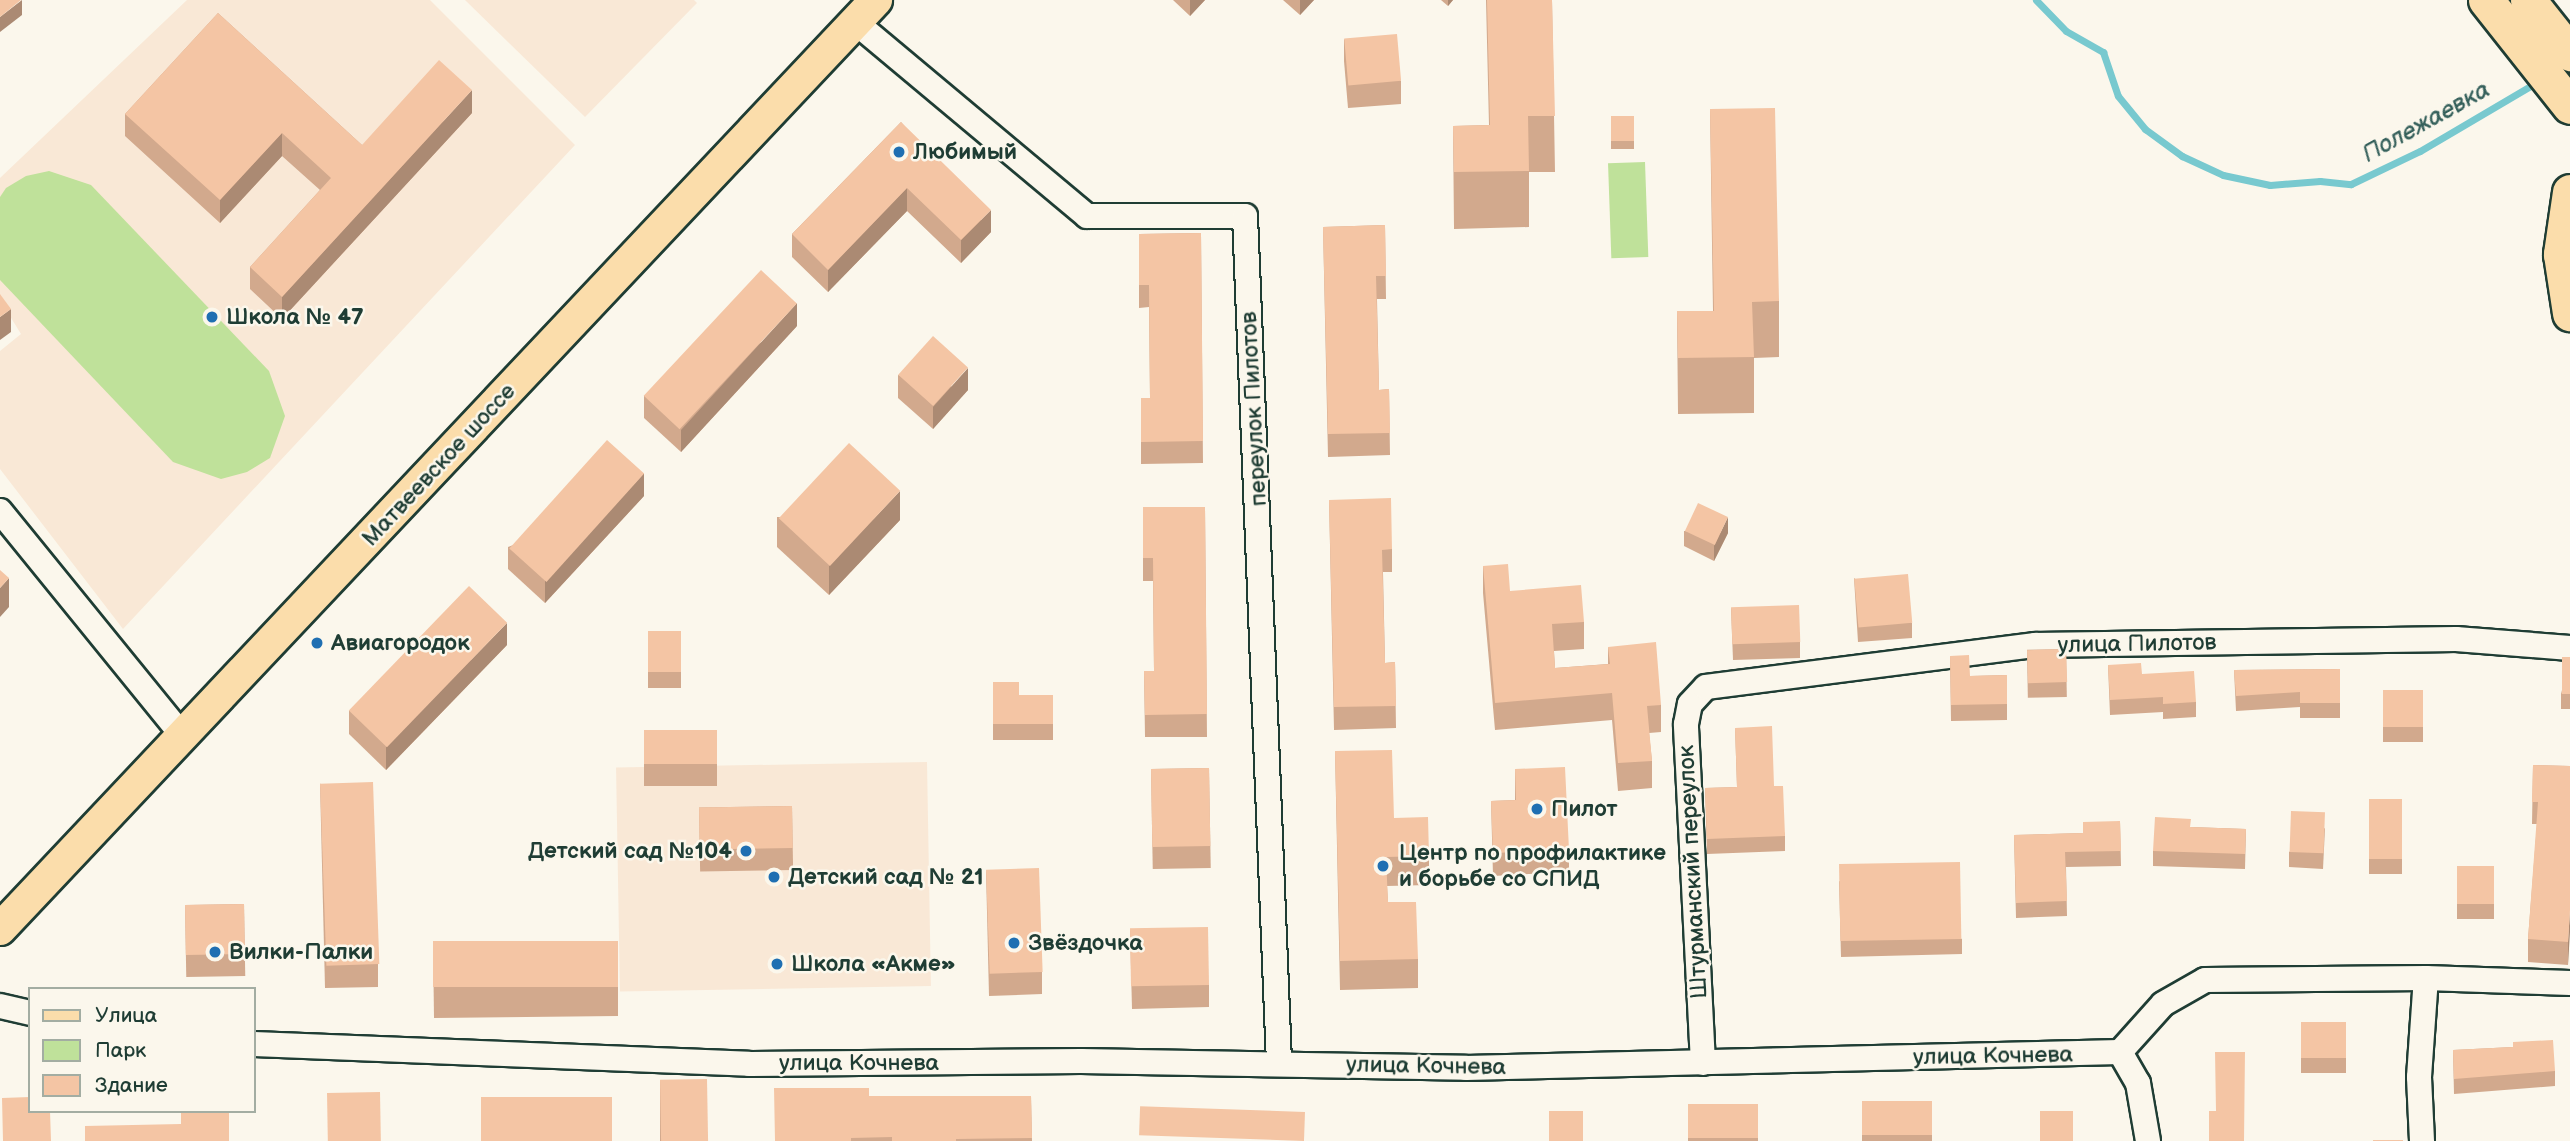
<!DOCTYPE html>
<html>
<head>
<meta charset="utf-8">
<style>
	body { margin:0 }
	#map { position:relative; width:2570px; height:1141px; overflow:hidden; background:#fbf7ec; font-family:"Balsamiq Sans",sans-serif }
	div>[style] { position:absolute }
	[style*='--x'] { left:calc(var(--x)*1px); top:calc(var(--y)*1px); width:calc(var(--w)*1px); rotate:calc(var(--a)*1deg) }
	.built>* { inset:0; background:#f9e8d6; transform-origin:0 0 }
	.green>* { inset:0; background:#bfe19a; transform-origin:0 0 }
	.stream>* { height:7px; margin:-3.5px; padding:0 3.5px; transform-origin:3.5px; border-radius:3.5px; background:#78c9cf }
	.roads { filter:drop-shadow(2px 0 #1f3d34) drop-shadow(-2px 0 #1f3d34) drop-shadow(0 2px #1f3d34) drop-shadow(0 -2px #1f3d34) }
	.minor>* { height:24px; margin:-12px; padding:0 12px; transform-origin:12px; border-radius:12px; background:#fbf7ec }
	.major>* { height:32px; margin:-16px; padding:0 16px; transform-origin:16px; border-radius:16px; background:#fbddab }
	.highway>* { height:35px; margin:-17.5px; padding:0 17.5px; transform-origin:17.5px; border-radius:17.5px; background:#fbddab }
	.wall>* { inset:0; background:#d2a98d; transform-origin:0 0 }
	.shaded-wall>* { inset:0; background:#ab8a73 }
	.building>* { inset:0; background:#f4c5a4; transform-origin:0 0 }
	.dots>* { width:19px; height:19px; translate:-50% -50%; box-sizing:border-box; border:4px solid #fbf7ec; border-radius:50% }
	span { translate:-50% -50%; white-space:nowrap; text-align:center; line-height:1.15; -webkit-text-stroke:5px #fbf7ec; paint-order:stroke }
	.poi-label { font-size:23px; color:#1f3d34; font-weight:700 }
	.left { translate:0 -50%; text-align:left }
	.right { translate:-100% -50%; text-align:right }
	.street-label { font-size:23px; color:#1f3d34 }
	.water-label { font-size:24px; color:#35605b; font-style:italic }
	.legend { position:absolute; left:28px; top:987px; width:228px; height:126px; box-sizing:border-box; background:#fbf7ec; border:2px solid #a3ada2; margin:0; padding:9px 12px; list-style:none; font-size:21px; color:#1f3d34 }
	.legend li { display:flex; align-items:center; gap:14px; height:35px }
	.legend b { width:35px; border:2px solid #a3ada2 }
</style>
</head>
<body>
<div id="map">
	<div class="built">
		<i style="clip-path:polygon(187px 0,430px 0,575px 145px,123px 629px,0 469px,0 351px,21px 334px,0 300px,0 178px)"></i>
		<i style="clip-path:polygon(465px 0,694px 0,697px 3px,585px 117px)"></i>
		<i style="left:927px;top:762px;width:224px;height:311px;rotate:89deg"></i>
	</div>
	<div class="green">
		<i style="left:1645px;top:162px;width:95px;height:37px;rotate:88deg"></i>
		<i style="clip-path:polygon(49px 171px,91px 185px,269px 371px,285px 416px,270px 458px,247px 472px,221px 479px,173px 462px,0 280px,0 197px,6px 188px,26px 176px)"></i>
	</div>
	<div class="stream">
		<i style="--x:2036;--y:0;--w:43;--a:45.9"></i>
		<i style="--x:2066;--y:31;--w:43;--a:29.6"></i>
		<i style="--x:2103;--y:52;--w:46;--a:71.2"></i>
		<i style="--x:2118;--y:96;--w:43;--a:50.7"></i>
		<i style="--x:2145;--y:129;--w:46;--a:36.1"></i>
		<i style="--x:2182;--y:156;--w:45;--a:24.9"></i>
		<i style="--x:2223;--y:175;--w:48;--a:12"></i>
		<i style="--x:2270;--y:185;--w:50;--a:-4.6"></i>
		<i style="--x:2320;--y:181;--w:31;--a:6"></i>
		<i style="--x:2351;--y:184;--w:76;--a:-25.6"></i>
		<i style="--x:2420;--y:151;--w:136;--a:-30.5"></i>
	</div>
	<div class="roads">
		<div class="minor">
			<i style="--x:855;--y:22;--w:302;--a:39.9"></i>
			<i style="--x:1087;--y:216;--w:158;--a:0"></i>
			<i style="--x:1245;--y:216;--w:847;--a:87.7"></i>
			<i style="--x:0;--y:511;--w:289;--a:50.9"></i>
			<i style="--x:0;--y:1006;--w:31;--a:13"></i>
			<i style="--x:254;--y:1044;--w:495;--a:2.3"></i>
			<i style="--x:749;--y:1064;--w:332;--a:-0.5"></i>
			<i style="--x:1081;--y:1061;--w:385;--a:1"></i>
			<i style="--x:1466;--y:1068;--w:654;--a:-1.4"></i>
			<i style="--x:2120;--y:1052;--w:64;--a:-48.1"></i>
			<i style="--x:2163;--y:1004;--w:48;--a:-29.7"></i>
			<i style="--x:2205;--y:980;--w:221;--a:-0.5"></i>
			<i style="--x:2426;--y:978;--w:144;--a:2"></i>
			<i style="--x:2120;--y:1052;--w:36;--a:60"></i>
			<i style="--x:2138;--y:1083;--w:59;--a:80.2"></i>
			<i style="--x:1703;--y:1063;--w:339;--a:-92.9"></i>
			<i style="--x:1686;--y:724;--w:20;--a:-79"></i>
			<i style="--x:1690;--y:704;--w:23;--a:-47"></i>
			<i style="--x:1706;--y:687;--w:332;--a:-7.3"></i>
			<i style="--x:2035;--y:645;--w:421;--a:-0.8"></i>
			<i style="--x:2456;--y:639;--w:114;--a:4.5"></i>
			<i style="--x:2422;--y:1141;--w:64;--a:-92.7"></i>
			<i style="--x:2419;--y:1077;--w:99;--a:-86"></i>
		</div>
		<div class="major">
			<i style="--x:0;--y:929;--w:1277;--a:-46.68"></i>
		</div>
		<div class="highway">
			<i style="--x:2486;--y:0;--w:135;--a:51.6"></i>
			<i style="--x:2528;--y:0;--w:68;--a:51.6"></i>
			<i style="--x:2570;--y:192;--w:63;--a:98.3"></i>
			<i style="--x:2561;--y:254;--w:60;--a:81.3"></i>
		</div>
	</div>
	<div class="wall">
		<i style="clip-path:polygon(1173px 0,1205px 0,1190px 16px)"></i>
		<i style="clip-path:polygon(1283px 0,1314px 0,1300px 15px)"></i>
		<i style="clip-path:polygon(1441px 0,1453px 0,1448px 6px)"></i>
		<i style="clip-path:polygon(1486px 0,1552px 0,1555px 172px,1529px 172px,1529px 227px,1454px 229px,1453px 126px,1489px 125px)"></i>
		<i style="clip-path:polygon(218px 13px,362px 145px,472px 113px,282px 319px,250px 289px,250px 267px,320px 190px,282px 156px,220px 223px,125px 136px,125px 114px)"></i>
		<i style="clip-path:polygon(1344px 39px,1401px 81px,1401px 104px,1348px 108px,1344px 61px)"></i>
		<i style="clip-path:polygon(1710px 109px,1779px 301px,1779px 357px,1754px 358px,1754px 413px,1678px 414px,1677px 311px,1713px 311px)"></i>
		<i style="left:1611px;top:116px;width:23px;height:33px"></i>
		<i style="clip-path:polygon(901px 122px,991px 232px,961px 263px,907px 211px,828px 292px,792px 257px,792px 234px)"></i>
		<i style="clip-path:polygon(1385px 225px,1386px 299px,1377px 299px,1379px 390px,1389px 389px,1390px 455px,1328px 457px,1323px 227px)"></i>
		<i style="clip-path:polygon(1201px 233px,1203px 463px,1141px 464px,1141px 398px,1150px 398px,1149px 307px,1139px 308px,1139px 234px)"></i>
		<i style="clip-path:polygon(797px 326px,681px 452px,644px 418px,644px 396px)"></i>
		<i style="clip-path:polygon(898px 375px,968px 390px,933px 429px,898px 398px)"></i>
		<i style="clip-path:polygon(644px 496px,545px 603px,508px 569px,508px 547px)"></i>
		<i style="clip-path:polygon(1329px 500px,1392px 549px,1392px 572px,1383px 572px,1385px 663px,1395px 662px,1396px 728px,1334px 730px)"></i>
		<i style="clip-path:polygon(1143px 507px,1205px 507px,1207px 737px,1145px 737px,1144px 671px,1154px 671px,1153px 581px,1143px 581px)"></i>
		<i style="clip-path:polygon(777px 517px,900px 520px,829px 595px,777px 547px)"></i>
		<i style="clip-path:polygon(1684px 531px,1728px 533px,1714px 561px,1684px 546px)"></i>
		<i style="clip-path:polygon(1483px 566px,1510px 591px,1584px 622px,1584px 649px,1554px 651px,1555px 668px,1608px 664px,1608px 647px,1661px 705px,1661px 732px,1649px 733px,1652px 761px,1652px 788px,1618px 791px,1612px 720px,1495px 730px,1483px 593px)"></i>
		<i style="clip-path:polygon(1854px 578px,1912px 623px,1912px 638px,1858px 642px)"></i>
		<i style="clip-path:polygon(1731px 608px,1800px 642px,1800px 658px,1733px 660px)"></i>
		<i style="left:648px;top:631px;width:33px;height:57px"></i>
		<i style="clip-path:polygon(507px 645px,386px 770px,349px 734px,349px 711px)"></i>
		<i style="left:2066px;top:649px;width:48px;height:39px;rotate:89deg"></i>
		<i style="clip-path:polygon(1950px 656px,1970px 676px,2007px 675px,2007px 720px,1951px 721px)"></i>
		<i style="clip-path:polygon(2570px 657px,2570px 709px,2561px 709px,2561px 694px)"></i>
		<i style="clip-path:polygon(2108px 665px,2142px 674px,2196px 702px,2196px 717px,2163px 719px,2163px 712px,2110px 715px)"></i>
		<i style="clip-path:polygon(2340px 669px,2340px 718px,2300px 718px,2300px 707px,2236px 711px,2234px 670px)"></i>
		<i style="clip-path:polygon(993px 682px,1019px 695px,1053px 695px,1053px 740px,993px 740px)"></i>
		<i style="left:2383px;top:690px;width:40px;height:52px"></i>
		<i style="clip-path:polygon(1735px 728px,1774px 786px,1785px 836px,1785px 851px,1707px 854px,1705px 788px,1737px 787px)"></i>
		<i style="left:717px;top:730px;width:56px;height:73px;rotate:90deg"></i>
		<i style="clip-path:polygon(1335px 751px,1394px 818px,1429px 856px,1429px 885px,1387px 886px,1388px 902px,1418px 959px,1418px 988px,1340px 990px)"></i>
		<i style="clip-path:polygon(2533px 765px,2570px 766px,2568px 965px,2528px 962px,2528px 939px,2537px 824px,2532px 824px)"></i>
		<i style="left:1209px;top:768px;width:100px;height:58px;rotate:89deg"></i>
		<i style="clip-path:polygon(1515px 769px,1569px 850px,1569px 872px,1493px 876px,1491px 801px,1515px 800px)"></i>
		<i style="clip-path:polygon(320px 783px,378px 964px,378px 987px,325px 988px)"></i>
		<i style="left:2369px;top:799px;width:33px;height:75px"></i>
		<i style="left:792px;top:806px;width:64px;height:93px;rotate:89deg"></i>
		<i style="clip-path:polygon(2120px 821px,2121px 866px,2066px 867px,2067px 916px,2016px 918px,2014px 835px,2083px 833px)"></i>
		<i style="clip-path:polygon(2191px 827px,2246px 829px,2245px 869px,2153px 866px,2153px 851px)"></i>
		<i style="clip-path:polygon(2325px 828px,2323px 869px,2289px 867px,2289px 852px)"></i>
		<i style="left:2457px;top:866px;width:37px;height:53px"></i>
		<i style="clip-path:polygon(986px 870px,1042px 972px,1042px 994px,989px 996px)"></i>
		<i style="clip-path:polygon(1839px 881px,1962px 939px,1962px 954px,1841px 957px)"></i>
		<i style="left:244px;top:904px;width:72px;height:59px;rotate:89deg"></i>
		<i style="clip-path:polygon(1130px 930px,1209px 985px,1209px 1007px,1132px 1009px)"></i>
		<i style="clip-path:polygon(433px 943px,618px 987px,618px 1016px,434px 1018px)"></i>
		<i style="left:2301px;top:1022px;width:45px;height:51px"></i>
		<i style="clip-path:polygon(2513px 1047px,2555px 1071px,2555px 1086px,2454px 1094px,2453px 1050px)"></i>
		<i style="clip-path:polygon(660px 1080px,708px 1141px,660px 1141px)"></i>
		<i style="clip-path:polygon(869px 1096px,1031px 1096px,1032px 1141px,775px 1141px)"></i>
		<i style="left:1932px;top:1101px;width:40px;height:70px;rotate:90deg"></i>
		<i style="left:1758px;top:1104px;width:37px;height:70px;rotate:90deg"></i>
	</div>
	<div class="shaded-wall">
		<i style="clip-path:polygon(22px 0,22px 15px,0 32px,0 17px)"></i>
		<i style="clip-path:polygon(1190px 0,1205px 0,1190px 16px)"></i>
		<i style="clip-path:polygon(1300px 0,1314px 0,1300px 15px)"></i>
		<i style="clip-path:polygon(1448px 0,1453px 0,1448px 6px)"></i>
		<i style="clip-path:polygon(472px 90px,472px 113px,282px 319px,282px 297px)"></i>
		<i style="clip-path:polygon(282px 133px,282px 156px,220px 223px,220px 200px)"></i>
		<i style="clip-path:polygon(907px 188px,907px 211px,828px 292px,828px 270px)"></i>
		<i style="clip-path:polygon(991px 210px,991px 232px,961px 263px,961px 240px)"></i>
		<i style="clip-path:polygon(797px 303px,797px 326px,681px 452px,681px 430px)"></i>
		<i style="clip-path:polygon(11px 309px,11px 332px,0 340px,0 317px)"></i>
		<i style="clip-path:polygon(968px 368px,968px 390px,933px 429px,933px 407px)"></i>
		<i style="clip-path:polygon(644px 473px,644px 496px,545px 603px,545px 580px)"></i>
		<i style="clip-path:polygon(900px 491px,900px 520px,829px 595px,829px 566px)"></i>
		<i style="clip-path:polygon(1728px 517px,1728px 533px,1714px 561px,1714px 546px)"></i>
		<i style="clip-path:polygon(9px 578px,9px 607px,0 617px,0 588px)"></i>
		<i style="clip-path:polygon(507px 623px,507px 645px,386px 770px,386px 747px)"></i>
		<i style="clip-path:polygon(2570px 910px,2570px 932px,2568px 965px,2568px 942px)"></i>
	</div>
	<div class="building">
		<i style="clip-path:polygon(0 0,21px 0,0 17px)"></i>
		<i style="clip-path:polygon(1487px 0,1552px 0,1555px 116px,1528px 116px,1529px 171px,1454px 172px,1453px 126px,1490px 125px)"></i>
		<i style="clip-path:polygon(218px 13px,362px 145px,439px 60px,472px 90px,282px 297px,250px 267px,331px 178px,282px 133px,220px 200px,125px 114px)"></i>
		<i style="left:1397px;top:34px;width:47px;height:53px;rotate:85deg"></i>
		<i style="clip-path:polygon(1775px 108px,1779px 301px,1752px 302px,1754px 357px,1678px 358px,1677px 311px,1714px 311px,1710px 109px)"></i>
		<i style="left:1611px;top:116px;width:23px;height:25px"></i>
		<i style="clip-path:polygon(901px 122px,991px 210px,961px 240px,907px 188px,828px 270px,792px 234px)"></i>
		<i style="clip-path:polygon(1385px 225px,1386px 276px,1376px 276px,1379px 390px,1389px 389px,1390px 433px,1328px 434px,1323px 227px)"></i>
		<i style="clip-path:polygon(1201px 233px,1203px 441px,1141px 442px,1141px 398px,1150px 398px,1149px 285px,1139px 285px,1139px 234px)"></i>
		<i style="left:761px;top:270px;width:49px;height:172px;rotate:43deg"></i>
		<i style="clip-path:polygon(0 294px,11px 309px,0 317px)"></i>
		<i style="left:933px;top:336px;width:47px;height:52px;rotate:42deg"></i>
		<i style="left:607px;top:440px;width:50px;height:146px;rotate:42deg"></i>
		<i style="left:849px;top:443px;width:70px;height:103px;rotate:43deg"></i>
		<i style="clip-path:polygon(1391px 498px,1392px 549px,1382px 550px,1385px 663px,1395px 662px,1396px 706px,1334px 707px,1329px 500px)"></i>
		<i style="left:1698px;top:503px;width:33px;height:31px;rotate:25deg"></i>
		<i style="clip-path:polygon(1143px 507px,1205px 507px,1207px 714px,1145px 715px,1144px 671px,1154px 671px,1153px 558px,1143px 558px)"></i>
		<i style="clip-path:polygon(1508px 564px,1510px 591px,1581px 585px,1584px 622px,1552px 624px,1555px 668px,1610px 664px,1608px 647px,1656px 642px,1661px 705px,1647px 706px,1652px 761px,1618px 763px,1612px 693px,1495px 703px,1483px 566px)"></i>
		<i style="clip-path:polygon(0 570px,9px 578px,0 588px)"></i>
		<i style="left:1908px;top:574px;width:49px;height:54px;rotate:85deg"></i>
		<i style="left:469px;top:586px;width:53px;height:173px;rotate:44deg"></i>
		<i style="left:1799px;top:605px;width:37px;height:68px;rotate:88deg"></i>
		<i style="left:648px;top:631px;width:33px;height:41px"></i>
		<i style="left:2066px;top:649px;width:33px;height:39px;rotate:88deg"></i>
		<i style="clip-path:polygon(1969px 655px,1970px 676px,2007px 675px,2007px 704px,1951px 705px,1950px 656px)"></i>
		<i style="left:2562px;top:657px;width:8px;height:37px"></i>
		<i style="clip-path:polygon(2141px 663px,2142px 674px,2194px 671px,2196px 702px,2163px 704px,2163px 697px,2110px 700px,2108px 665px)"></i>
		<i style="clip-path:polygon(2340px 669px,2340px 703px,2300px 703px,2300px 692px,2236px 696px,2234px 670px)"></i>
		<i style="clip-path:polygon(993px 682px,1019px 682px,1019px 695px,1053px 695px,1053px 724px,993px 724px)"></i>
		<i style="left:2383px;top:690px;width:40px;height:37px"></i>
		<i style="clip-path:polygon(1772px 726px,1774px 786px,1783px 786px,1785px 836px,1707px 839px,1705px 788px,1737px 787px,1735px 728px)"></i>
		<i style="left:717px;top:730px;width:34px;height:73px;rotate:90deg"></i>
		<i style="clip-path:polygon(1392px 750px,1394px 818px,1428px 817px,1429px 856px,1386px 857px,1388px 902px,1416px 902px,1418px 959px,1340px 961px,1335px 751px)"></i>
		<i style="clip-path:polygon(2533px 765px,2570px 766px,2570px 910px,2568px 942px,2528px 939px,2538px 802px,2532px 802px)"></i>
		<i style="clip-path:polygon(1565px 767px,1569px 850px,1493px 853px,1491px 801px,1516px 800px,1515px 769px)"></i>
		<i style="left:1209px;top:768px;width:78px;height:58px;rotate:89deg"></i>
		<i style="left:373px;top:782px;width:182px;height:53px;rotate:88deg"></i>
		<i style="left:2369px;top:799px;width:33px;height:60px"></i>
		<i style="left:792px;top:806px;width:42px;height:93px;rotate:89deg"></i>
		<i style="left:2291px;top:811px;width:34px;height:41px;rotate:2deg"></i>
		<i style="clip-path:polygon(2155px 817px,2191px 819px,2190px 827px,2246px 829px,2245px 854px,2153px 851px)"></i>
		<i style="clip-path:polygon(2120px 821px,2121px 851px,2065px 852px,2067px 901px,2016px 903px,2014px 835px,2083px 833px,2083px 822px)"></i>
		<i style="left:1960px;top:862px;width:77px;height:121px;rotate:89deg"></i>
		<i style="left:2457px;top:866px;width:37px;height:38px"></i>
		<i style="left:1039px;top:868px;width:104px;height:53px;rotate:88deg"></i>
		<i style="left:244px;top:904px;width:50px;height:59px;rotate:89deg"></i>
		<i style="left:1208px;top:927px;width:58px;height:78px;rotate:89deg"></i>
		<i style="left:618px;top:941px;width:46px;height:185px;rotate:90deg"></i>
		<i style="left:2301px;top:1022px;width:45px;height:36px"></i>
		<i style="clip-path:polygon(2553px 1040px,2555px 1071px,2454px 1079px,2453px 1050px,2513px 1047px,2513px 1042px)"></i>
		<i style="clip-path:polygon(2215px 1052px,2245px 1052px,2244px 1141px,2209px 1141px,2209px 1111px,2216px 1111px)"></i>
		<i style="left:707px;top:1079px;width:62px;height:47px;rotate:89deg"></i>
		<i style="clip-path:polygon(774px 1088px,869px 1088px,869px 1096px,1031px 1096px,1032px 1138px,956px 1139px,956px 1141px,892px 1141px,892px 1137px,851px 1138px,851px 1141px,775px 1141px)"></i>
		<i style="left:380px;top:1092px;width:49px;height:53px;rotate:89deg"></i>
		<i style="clip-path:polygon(30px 1097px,30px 1111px,50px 1111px,51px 1141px,3px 1141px,2px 1098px)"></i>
		<i style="left:612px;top:1097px;width:44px;height:131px;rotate:90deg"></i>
		<i style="left:1932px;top:1101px;width:34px;height:70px;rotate:90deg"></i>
		<i style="left:1758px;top:1104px;width:34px;height:70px;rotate:90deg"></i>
		<i style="clip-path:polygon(181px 1111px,229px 1111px,229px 1141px,85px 1141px,85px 1126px,181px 1124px)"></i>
		<i style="left:1549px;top:1111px;width:34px;height:30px"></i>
		<i style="left:2040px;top:1111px;width:33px;height:30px"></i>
		<i style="left:1305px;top:1112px;width:29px;height:165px;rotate:92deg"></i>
		<i style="left:2373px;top:1140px;width:30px;height:1px"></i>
	</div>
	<div class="dots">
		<i style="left:899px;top:152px;background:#1f6fb2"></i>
		<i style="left:212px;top:317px;background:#1f6fb2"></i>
		<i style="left:317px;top:643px;background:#1f6fb2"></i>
		<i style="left:1537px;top:809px;background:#1f6fb2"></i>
		<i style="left:746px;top:851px;background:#1f6fb2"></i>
		<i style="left:1383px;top:866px;background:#1f6fb2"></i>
		<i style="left:774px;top:877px;background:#1f6fb2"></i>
		<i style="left:1014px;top:943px;background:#1f6fb2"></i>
		<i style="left:215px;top:952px;background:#1f6fb2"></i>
		<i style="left:777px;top:964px;background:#1f6fb2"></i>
	</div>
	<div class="poi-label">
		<span class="left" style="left:913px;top:152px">Любимый</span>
		<span class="left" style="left:226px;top:317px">Школа № 47</span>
		<span class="left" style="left:331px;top:643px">Авиагородок</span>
		<span class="left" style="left:1551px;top:809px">Пилот</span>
		<span class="right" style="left:732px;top:851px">Детский сад №104</span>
		<span class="left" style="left:1399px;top:866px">Центр по профилактике<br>и борьбе со СПИД</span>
		<span class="left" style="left:788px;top:877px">Детский сад № 21</span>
		<span class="left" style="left:1028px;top:943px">Звёздочка</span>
		<span class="left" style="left:229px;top:952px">Вилки-Палки</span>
		<span class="left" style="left:791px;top:964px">Школа «Акме»</span>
	</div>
	<div class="street-label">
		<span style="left:1254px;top:409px;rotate:-93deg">переулок Пилотов</span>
		<span style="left:439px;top:465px;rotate:-47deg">Матвеевское шоссе</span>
		<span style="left:2137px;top:644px;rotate:-1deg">улица Пилотов</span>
		<span style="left:1693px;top:872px;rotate:-93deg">Штурманский переулок</span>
		<span style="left:1993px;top:1056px;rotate:-1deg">улица Кочнева</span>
		<span style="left:859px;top:1063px">улица Кочнева</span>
		<span style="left:1426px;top:1066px;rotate:1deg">улица Кочнева</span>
	</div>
	<div class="water-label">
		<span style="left:2426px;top:122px;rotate:-29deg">Полежаевка</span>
	</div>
	<ul class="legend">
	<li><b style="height:9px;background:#fbddab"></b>Улица</li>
	<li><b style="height:19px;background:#bfe19a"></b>Парк</li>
	<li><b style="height:19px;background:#f4c5a4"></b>Здание</li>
	</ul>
</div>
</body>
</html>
